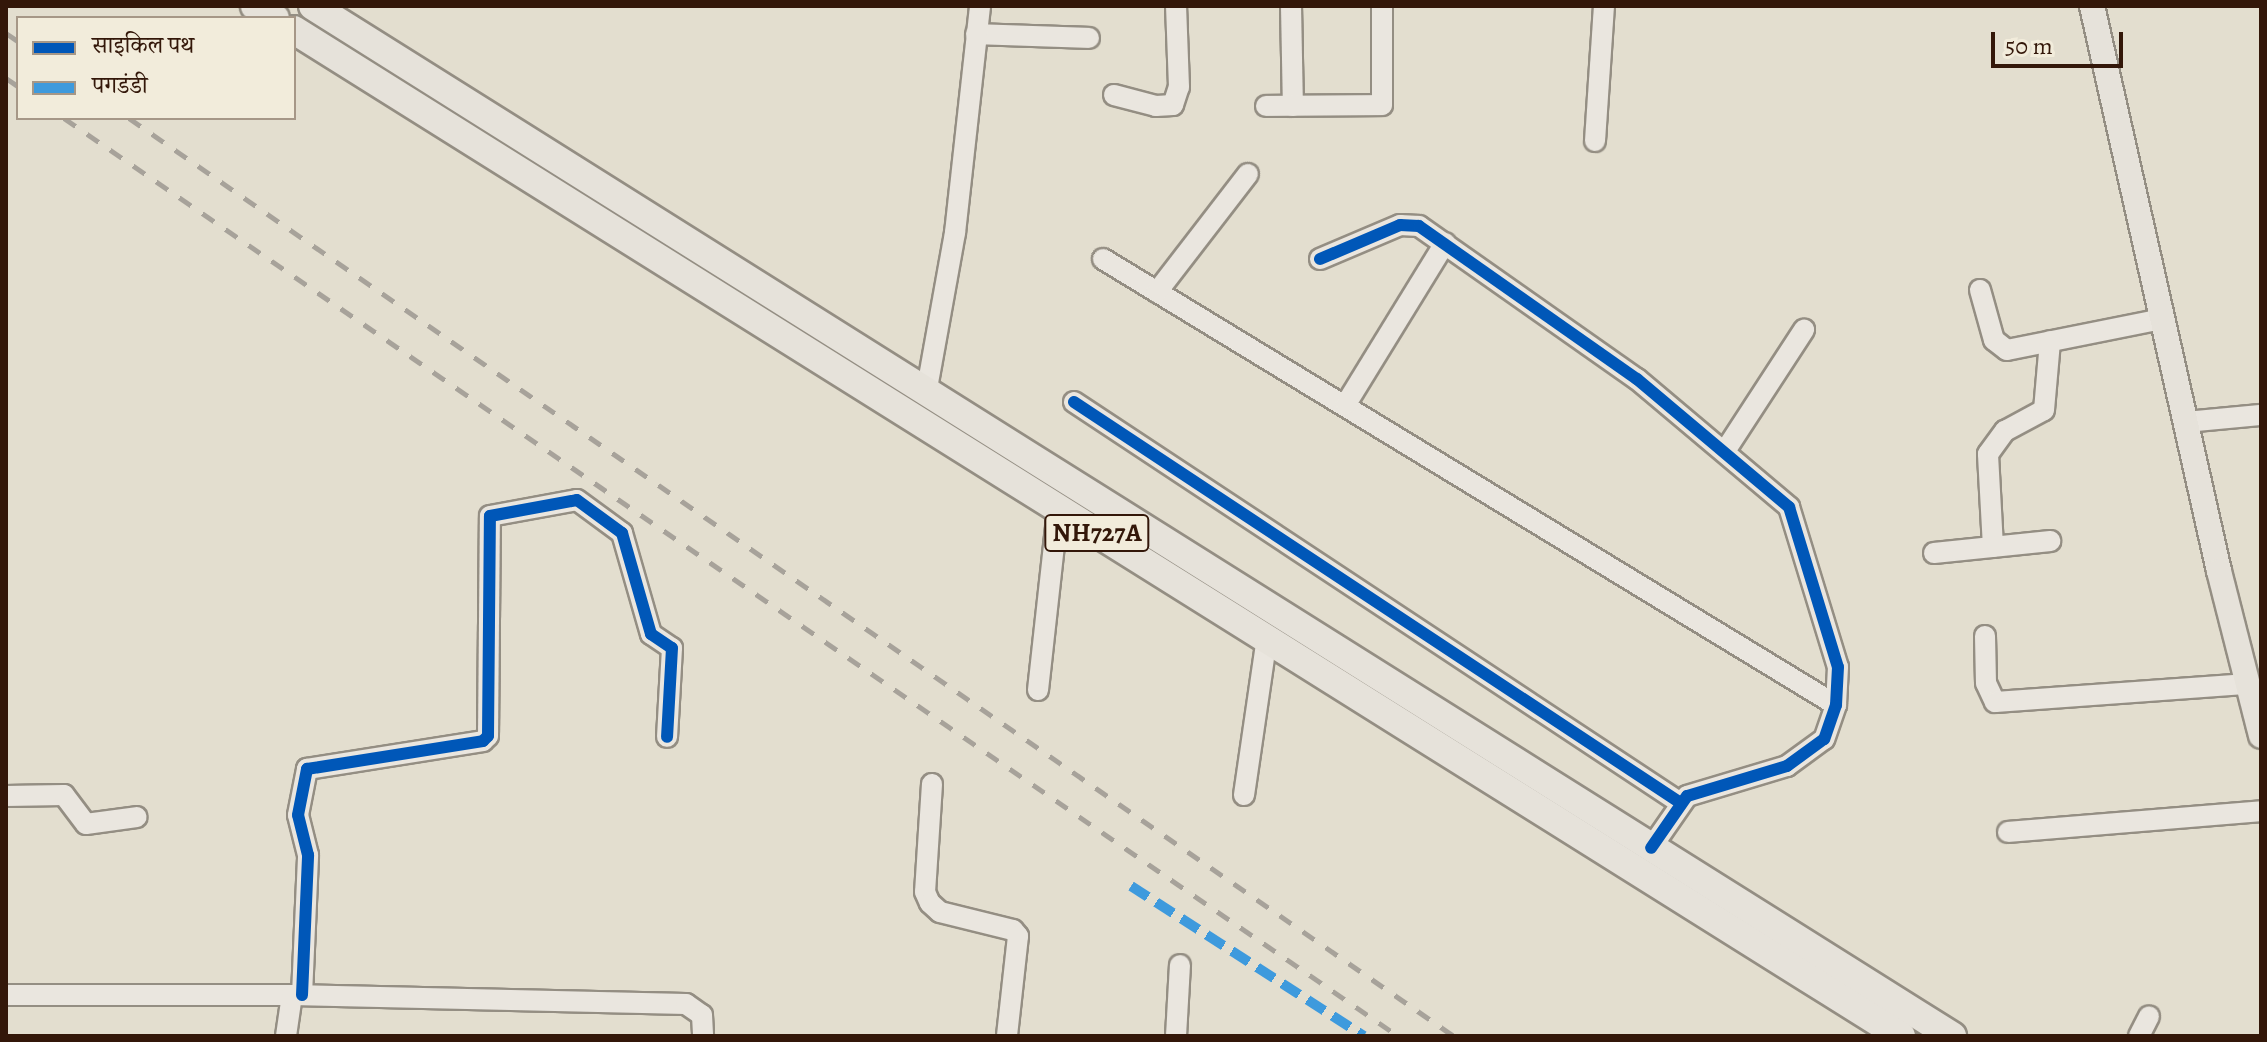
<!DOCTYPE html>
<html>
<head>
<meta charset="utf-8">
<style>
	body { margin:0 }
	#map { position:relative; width:2267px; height:1042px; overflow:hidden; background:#e3decf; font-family:Alegreya,"Noto Serif Devanagari",serif }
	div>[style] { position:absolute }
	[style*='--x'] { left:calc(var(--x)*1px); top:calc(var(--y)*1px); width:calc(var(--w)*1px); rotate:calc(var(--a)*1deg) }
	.roads { filter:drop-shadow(2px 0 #948e83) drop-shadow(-2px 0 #948e83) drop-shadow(0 2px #948e83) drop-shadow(0 -2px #948e83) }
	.minor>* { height:20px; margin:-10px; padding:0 10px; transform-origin:10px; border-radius:10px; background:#eae6df }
	.major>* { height:24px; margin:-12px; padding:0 12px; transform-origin:12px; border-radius:12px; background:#e6e2da }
	.highway>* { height:28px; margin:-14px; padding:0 14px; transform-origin:14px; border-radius:14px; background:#e6e2da }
	.rail>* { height:5px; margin-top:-2.5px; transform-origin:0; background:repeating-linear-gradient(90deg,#a7a29a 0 14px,transparent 0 28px) }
	.quiet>* { height:10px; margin-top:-5px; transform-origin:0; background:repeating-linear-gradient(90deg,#3e9add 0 20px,transparent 0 30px) }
	.cycleway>* { height:12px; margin:-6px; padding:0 6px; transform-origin:6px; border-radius:6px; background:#0057b8 }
	span { translate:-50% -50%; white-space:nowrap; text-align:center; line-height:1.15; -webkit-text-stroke:6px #f2ecdb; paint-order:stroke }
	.shield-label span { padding:2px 6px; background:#f2ecdb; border:2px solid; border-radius:6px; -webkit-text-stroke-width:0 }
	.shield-label { font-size:26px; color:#331709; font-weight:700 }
	.frame { position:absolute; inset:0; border:8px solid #331709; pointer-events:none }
	.legend { position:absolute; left:16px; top:16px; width:280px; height:104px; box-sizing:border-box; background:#f2ecdb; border:2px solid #a69787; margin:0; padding:10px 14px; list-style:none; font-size:24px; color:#331709 }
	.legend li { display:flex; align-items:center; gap:16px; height:40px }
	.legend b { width:40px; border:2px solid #a69787 }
	.scale { position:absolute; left:1991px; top:32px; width:132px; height:36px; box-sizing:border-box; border:4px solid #331709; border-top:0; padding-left:10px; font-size:24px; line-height:28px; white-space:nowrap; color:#331709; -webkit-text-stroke:6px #f2ecdb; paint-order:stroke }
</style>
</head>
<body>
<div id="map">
	<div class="roads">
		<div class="minor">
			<i style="--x:1291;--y:6;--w:100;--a:88.9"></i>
			<i style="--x:976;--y:34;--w:113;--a:2"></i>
			<i style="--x:1114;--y:95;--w:43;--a:14.7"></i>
			<i style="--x:1156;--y:106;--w:17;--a:-3"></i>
			<i style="--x:1173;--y:105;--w:19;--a:-72"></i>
			<i style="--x:1179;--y:87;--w:81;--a:-92.1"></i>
			<i style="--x:1266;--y:106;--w:116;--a:-0.5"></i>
			<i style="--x:1382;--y:105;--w:99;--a:-90"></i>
			<i style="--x:1595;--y:141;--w:135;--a:-86.2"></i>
			<i style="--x:1103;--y:259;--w:858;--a:31.32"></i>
			<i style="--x:1320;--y:259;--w:87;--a:-23"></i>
			<i style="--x:1400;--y:225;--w:19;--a:3"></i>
			<i style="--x:1419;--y:226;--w:266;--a:35.1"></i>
			<i style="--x:1637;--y:379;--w:199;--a:40.1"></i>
			<i style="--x:1789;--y:507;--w:167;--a:73"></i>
			<i style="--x:1838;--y:667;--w:38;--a:93"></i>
			<i style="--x:1836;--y:705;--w:36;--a:109"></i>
			<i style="--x:1824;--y:739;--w:46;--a:143.9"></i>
			<i style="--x:1787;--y:766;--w:104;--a:163.3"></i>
			<i style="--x:1687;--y:796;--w:63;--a:124.7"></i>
			<i style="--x:1980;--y:290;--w:52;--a:74.4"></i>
			<i style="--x:1994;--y:340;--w:16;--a:38"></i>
			<i style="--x:2007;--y:350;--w:158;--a:-11.3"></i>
			<i style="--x:1157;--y:292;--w:149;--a:-52.4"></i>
			<i style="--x:926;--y:394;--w:164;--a:-79.8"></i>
			<i style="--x:955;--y:233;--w:228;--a:-83.7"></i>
			<i style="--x:1074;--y:402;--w:725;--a:33.47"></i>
			<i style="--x:1346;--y:404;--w:189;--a:-58.4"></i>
			<i style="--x:2185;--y:422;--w:76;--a:-5.3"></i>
			<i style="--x:1725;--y:451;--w:145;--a:-56.9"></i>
			<i style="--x:1993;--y:547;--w:93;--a:-93.1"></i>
			<i style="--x:1988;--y:454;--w:29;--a:-54"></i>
			<i style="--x:2005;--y:431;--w:44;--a:-28.3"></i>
			<i style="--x:2044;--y:410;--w:69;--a:-85"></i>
			<i style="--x:1934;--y:553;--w:117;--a:-5.9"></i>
			<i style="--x:1985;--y:636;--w:47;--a:88.8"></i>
			<i style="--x:1986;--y:683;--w:21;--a:65"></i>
			<i style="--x:1995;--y:702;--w:254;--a:-4.1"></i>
			<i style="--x:1038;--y:690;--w:183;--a:-83.7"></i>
			<i style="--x:932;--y:784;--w:108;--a:93.7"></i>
			<i style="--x:925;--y:892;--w:12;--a:66"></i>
			<i style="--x:930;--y:903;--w:13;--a:42"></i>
			<i style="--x:940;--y:912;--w:75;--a:13.9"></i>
			<i style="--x:1013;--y:930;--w:8;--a:50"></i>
			<i style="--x:1018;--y:936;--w:101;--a:96.3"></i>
			<i style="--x:1244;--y:795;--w:159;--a:-81.7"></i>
			<i style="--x:6;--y:796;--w:58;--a:-1"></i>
			<i style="--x:64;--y:795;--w:36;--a:53"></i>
			<i style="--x:86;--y:824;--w:51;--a:-7.8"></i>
			<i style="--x:2008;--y:832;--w:254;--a:-4.7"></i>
			<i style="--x:6;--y:995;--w:286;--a:0"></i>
			<i style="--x:302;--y:995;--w:140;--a:-87.5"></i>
			<i style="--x:308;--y:855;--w:41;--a:-104"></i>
			<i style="--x:298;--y:815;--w:47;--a:-78.9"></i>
			<i style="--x:307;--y:769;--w:178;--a:-9"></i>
			<i style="--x:483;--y:741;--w:7;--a:-45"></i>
			<i style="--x:488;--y:736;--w:220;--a:-89.5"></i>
			<i style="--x:490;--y:516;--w:88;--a:-10.4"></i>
			<i style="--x:577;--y:500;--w:56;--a:36.3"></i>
			<i style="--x:622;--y:533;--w:105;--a:74"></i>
			<i style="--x:651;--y:634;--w:25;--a:34"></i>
			<i style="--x:672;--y:648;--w:89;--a:93.2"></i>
			<i style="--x:286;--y:1036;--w:41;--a:-81.7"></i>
			<i style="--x:292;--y:995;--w:394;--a:1.3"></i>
			<i style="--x:686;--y:1004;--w:19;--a:35"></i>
			<i style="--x:702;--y:1015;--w:21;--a:87"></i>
			<i style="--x:1176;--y:1036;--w:71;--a:-86.8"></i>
			<i style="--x:2139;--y:1036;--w:22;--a:-63"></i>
		</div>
		<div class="major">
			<i style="--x:2092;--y:6;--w:579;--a:77.33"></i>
			<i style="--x:2219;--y:571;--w:170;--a:75.7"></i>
		</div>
		<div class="highway">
			<i style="--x:255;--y:6;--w:23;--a:31"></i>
			<i style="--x:313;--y:6;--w:1936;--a:32.15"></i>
			<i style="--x:294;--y:30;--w:1896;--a:32.05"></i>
		</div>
	</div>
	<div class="rail">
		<i style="--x:6;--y:33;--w:14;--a:34"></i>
		<i style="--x:6;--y:78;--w:14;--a:34"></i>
		<i style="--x:64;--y:118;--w:1619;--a:34.53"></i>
		<i style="--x:129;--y:118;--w:1612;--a:34.72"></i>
	</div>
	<div class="quiet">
		<i style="--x:1131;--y:886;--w:277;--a:32.8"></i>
	</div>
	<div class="cycleway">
		<i style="--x:1320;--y:259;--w:87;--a:-23"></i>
		<i style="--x:1400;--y:225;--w:19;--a:3"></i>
		<i style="--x:1419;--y:226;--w:266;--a:35.1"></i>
		<i style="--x:1637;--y:379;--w:199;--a:40.1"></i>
		<i style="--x:1789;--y:507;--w:167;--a:73"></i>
		<i style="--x:1838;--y:667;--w:38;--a:93"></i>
		<i style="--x:1836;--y:705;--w:36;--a:109"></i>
		<i style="--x:1824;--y:739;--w:46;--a:143.9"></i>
		<i style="--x:1787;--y:766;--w:104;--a:163.3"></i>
		<i style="--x:1687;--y:796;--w:63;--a:124.7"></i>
		<i style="--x:1074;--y:402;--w:725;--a:33.47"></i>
		<i style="--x:302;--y:995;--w:140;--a:-87.5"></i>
		<i style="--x:308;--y:855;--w:41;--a:-104"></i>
		<i style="--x:298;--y:815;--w:47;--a:-78.9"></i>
		<i style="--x:307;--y:769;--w:178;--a:-9"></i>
		<i style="--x:483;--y:741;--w:7;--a:-45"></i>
		<i style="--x:488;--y:736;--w:220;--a:-89.5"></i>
		<i style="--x:490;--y:516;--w:88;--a:-10.4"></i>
		<i style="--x:577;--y:500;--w:56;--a:36.3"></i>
		<i style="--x:622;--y:533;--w:105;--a:74"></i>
		<i style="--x:651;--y:634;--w:25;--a:34"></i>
		<i style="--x:672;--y:648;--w:89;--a:93.2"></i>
	</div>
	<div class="shield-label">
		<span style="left:1097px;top:533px">NH727A</span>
	</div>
	<div class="frame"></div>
	<ul class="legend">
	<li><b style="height:10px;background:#0057b8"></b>साइकिल पथ</li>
	<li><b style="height:10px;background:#3e9add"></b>पगडंडी</li>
	</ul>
	<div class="scale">50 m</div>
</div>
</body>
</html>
